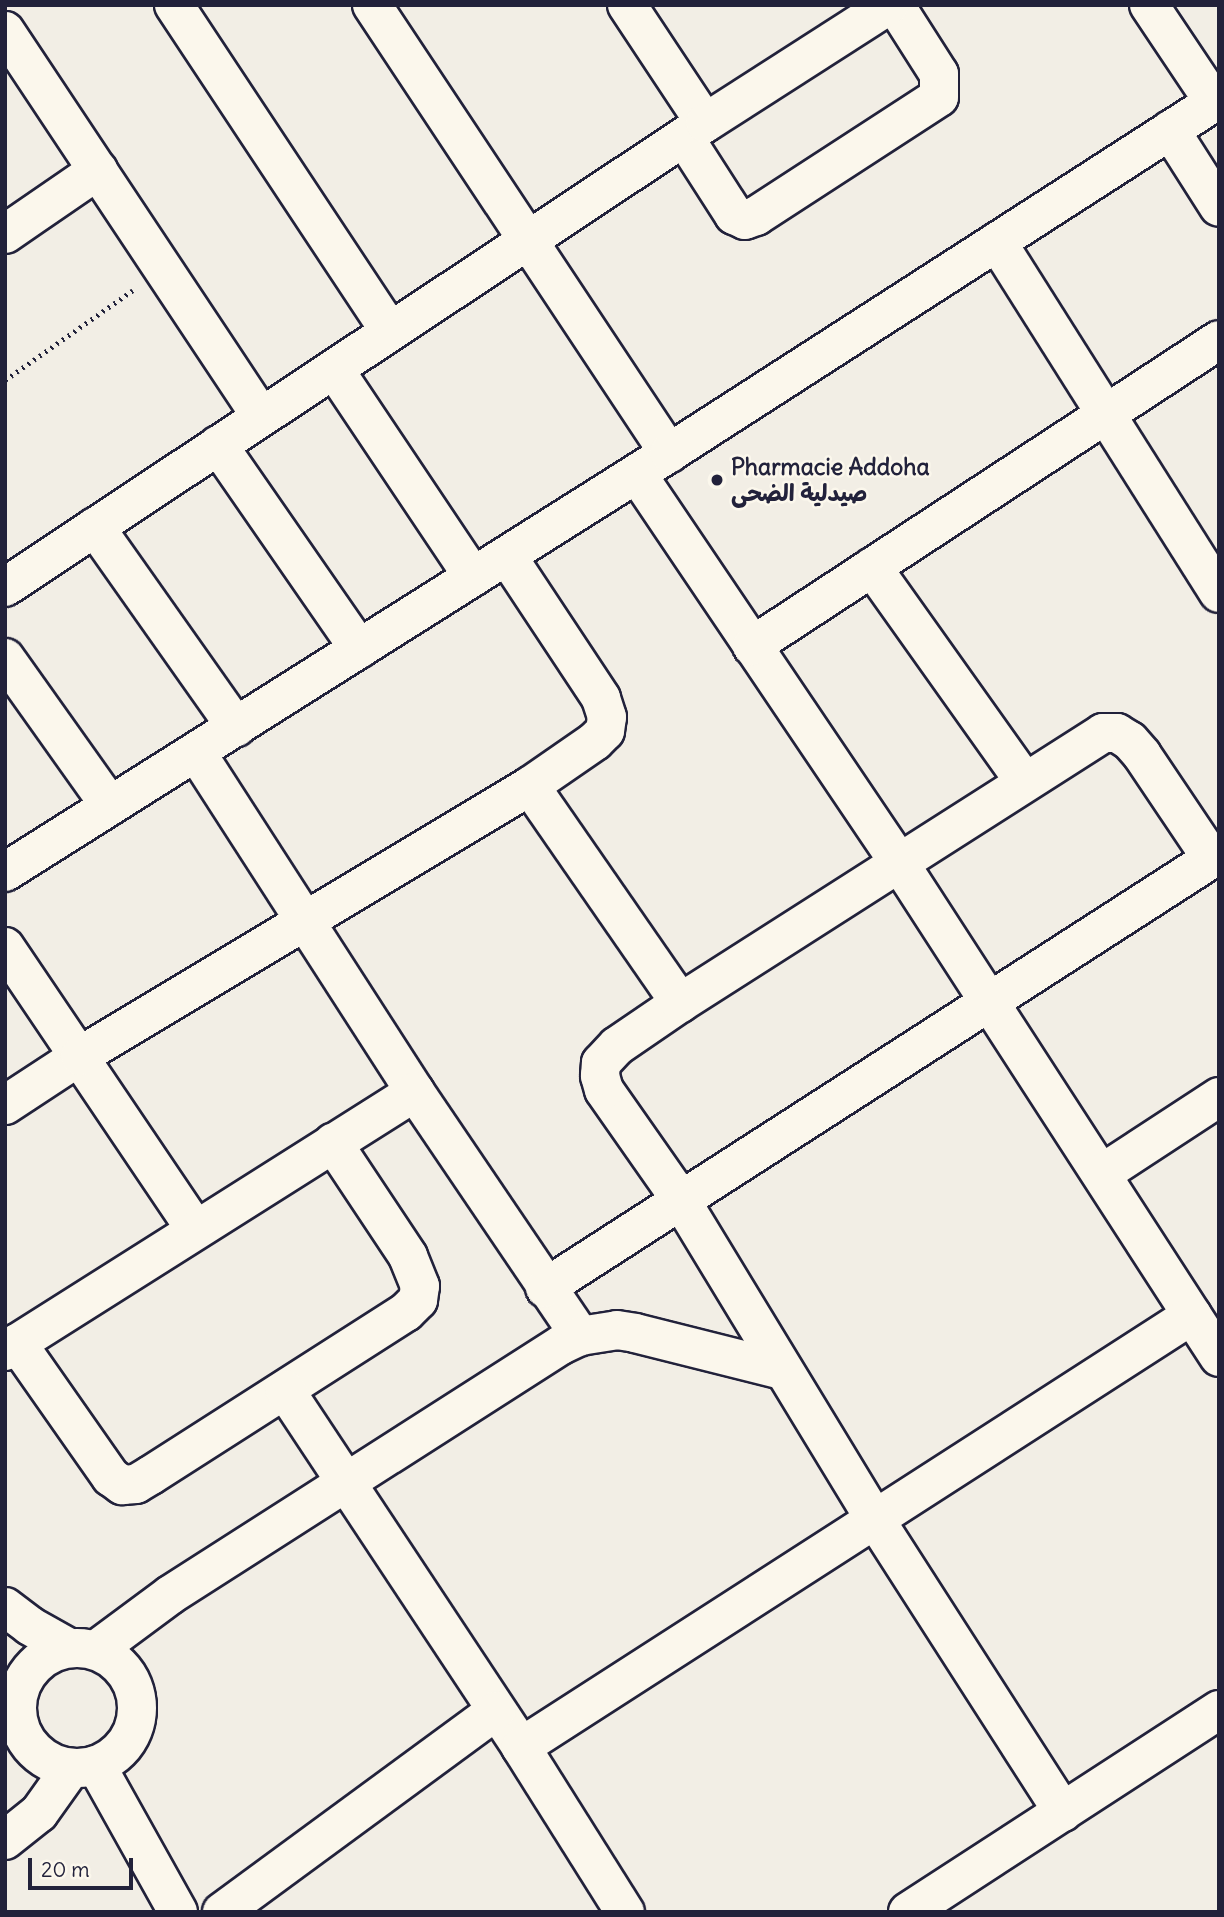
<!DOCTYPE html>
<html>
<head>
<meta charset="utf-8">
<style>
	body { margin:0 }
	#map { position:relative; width:1224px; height:1917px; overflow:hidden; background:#f2eee5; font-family:Delius,"Playpen Sans Arabic",sans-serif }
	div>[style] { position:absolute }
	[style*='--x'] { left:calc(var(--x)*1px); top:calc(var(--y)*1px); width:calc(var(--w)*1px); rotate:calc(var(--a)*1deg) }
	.path>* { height:4.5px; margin-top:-2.25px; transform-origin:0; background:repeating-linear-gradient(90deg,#22223b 0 2px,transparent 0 7px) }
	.roads { filter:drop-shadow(2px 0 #22223b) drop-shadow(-2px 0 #22223b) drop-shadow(0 2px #22223b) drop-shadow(0 -2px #22223b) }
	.minor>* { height:38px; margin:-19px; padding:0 19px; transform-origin:19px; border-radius:19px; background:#fbf7ec }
	.minor>.ring { margin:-19px; padding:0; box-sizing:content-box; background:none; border:38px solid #fbf7ec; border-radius:50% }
	.dots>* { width:19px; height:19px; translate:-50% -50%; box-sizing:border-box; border:4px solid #fbf7ec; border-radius:50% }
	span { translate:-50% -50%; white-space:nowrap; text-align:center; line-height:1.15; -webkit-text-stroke:5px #fbf7ec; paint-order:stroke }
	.poi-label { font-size:23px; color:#22223b; font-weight:700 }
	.left { translate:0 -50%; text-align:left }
	.frame { position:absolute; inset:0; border:7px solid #22223b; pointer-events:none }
	.scale { position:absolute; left:28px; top:1858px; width:105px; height:32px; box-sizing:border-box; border:4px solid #22223b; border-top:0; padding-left:9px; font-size:21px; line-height:24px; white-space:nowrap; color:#22223b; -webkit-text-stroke:5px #fbf7ec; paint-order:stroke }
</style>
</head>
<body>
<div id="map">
	<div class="path">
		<i style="--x:5;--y:380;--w:156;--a:-35.1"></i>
	</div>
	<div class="roads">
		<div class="minor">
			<i style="--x:174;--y:5;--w:391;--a:56.5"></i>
			<i style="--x:372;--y:5;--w:538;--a:56.46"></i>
			<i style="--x:627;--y:5;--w:141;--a:56.5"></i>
			<i style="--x:1149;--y:5;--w:117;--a:56.2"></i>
			<i style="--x:5;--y:31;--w:463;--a:56.4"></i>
			<i style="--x:1170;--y:130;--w:91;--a:57.5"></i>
			<i style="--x:684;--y:137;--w:93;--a:57.3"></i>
			<i style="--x:734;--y:215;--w:12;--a:24"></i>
			<i style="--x:745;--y:220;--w:12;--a:-20"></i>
			<i style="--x:756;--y:216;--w:218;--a:-33"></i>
			<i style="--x:939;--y:97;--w:23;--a:-90"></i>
			<i style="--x:939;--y:74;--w:82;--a:-122.5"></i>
			<i style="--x:5;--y:234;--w:113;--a:-34.5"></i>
			<i style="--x:997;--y:242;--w:415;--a:57.7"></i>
			<i style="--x:334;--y:369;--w:250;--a:56.2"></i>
			<i style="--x:218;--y:445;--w:248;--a:55.3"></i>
			<i style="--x:637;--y:474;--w:470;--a:56"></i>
			<i style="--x:900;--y:864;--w:587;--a:57.09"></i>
			<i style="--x:95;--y:527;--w:245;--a:54.8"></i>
			<i style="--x:872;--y:567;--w:262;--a:54.6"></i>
			<i style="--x:5;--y:587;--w:840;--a:-33.54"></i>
			<i style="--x:705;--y:123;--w:219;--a:-32.7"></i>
			<i style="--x:752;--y:646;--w:558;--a:-33.23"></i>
			<i style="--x:5;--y:658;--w:181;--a:54.6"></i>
			<i style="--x:196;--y:752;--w:404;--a:57.2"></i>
			<i style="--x:415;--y:1092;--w:295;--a:55.9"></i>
			<i style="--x:530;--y:786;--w:264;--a:55.3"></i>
			<i style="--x:5;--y:872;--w:785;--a:-32.25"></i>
			<i style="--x:669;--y:453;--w:654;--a:-32.77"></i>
			<i style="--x:5;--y:947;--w:340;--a:56"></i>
			<i style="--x:5;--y:1105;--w:90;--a:-33.2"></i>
			<i style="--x:80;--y:1056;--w:525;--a:-30.96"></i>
			<i style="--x:530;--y:786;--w:79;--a:-34.7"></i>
			<i style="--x:595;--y:741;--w:14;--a:-45"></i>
			<i style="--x:605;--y:731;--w:14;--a:-82"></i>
			<i style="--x:607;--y:717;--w:20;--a:-108"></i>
			<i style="--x:601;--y:698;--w:170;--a:-123.5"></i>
			<i style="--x:1103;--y:1173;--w:139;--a:-33.2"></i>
			<i style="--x:545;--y:1288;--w:802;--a:-32.78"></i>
			<i style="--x:17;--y:1343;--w:164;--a:55"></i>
			<i style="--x:111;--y:1477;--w:14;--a:36"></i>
			<i style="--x:122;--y:1485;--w:14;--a:-4"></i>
			<i style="--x:136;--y:1484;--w:17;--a:-31"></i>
			<i style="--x:151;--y:1475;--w:303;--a:-32.6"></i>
			<i style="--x:406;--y:1312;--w:17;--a:-45"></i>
			<i style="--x:418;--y:1300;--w:14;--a:-82"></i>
			<i style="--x:420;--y:1286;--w:32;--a:-112"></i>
			<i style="--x:408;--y:1256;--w:136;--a:-123.6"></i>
			<i style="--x:5;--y:1351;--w:485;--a:-32.3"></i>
			<i style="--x:285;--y:1390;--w:428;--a:56.5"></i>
			<i style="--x:521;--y:1747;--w:195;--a:57.8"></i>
			<i style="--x:5;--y:1607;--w:31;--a:37"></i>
			<i style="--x:30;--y:1626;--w:45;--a:29.4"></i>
			<i class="ring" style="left:17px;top:1648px;width:82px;height:82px"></i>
			<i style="--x:96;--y:1650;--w:92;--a:-36.6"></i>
			<i style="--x:170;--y:1595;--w:464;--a:-32.6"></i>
			<i style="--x:561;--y:1345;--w:21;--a:-25"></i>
			<i style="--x:580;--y:1336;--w:37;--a:-9"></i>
			<i style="--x:617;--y:1330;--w:18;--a:9"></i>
			<i style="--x:635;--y:1333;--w:152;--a:14.1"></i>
			<i style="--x:521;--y:1747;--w:798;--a:-32.77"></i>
			<i style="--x:96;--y:1765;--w:168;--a:60.8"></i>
			<i style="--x:1063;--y:1812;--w:350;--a:-122.7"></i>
			<i style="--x:874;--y:1518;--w:372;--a:-121.3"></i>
			<i style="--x:681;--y:1200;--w:134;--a:-125"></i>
			<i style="--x:604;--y:1090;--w:15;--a:-106"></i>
			<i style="--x:600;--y:1076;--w:13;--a:-86"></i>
			<i style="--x:601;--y:1063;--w:23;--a:-47"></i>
			<i style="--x:617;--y:1046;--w:76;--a:-34.3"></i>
			<i style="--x:680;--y:1003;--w:502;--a:-32.55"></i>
			<i style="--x:1103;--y:733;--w:14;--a:0"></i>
			<i style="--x:1117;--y:733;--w:15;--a:32"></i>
			<i style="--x:1130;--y:741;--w:18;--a:49"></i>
			<i style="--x:1142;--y:755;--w:125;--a:56.1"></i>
			<i style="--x:5;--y:1840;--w:43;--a:-38.5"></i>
			<i style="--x:39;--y:1813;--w:55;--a:-54.6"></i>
			<i style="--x:222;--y:1912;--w:340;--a:-36.3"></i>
			<i style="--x:908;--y:1912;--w:371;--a:-33"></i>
		</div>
	</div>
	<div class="dots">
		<i style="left:717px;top:480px;background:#22223b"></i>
	</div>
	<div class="poi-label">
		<span class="left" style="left:731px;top:480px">Pharmacie Addoha<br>صيدلية الضحى</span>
	</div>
	<div class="frame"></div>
	<div class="scale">20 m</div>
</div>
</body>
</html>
